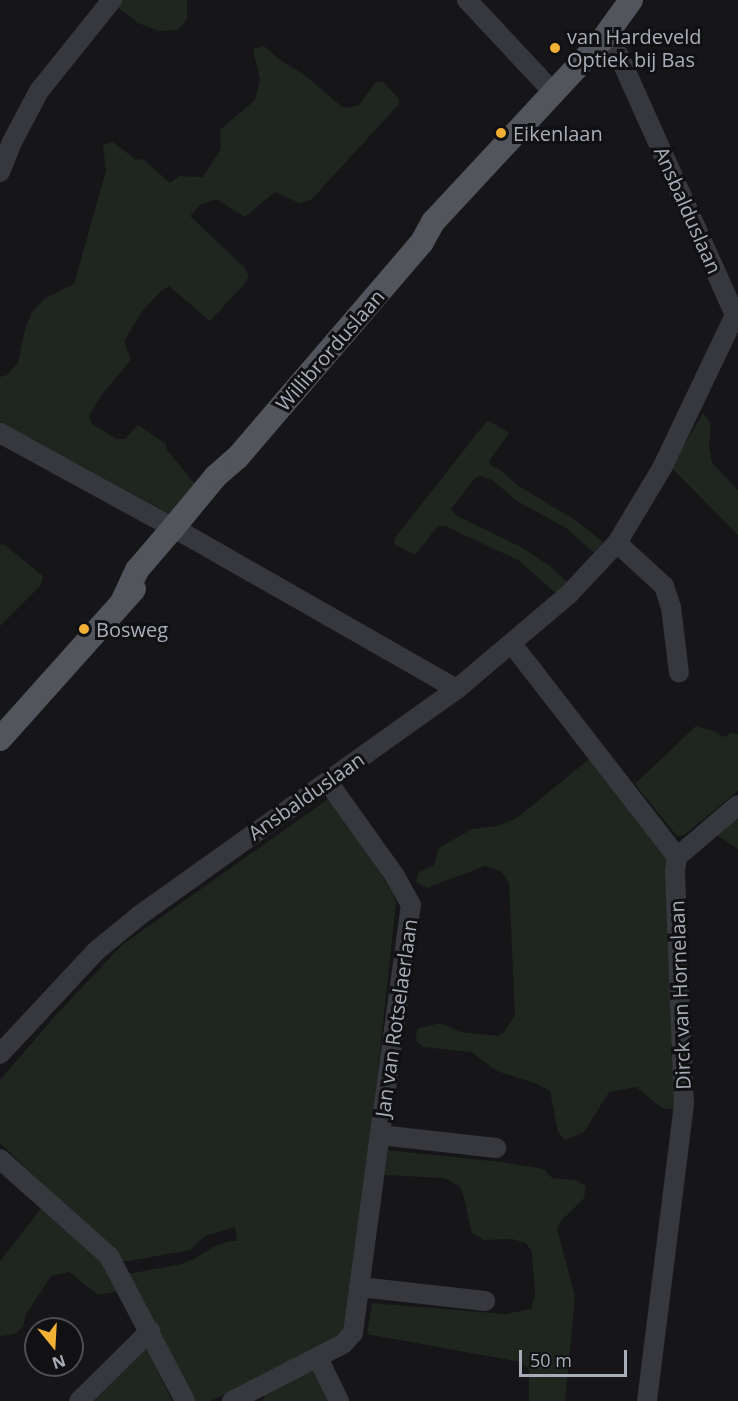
<!DOCTYPE html>
<html>
<head>
<meta charset="utf-8">
<style>
	body { margin:0 }
	#map { position:relative; width:738px; height:1401px; overflow:hidden; background:#161618; font-family:"Open Sans",sans-serif }
	div>[style] { position:absolute }
	[style*='--x'] { left:calc(var(--x)*1px); top:calc(var(--y)*1px); width:calc(var(--w)*1px); rotate:calc(var(--a)*1deg) }
	.green>* { inset:0; background:#1e261f }
	.minor>* { height:20px; margin:-10px; padding:0 10px; transform-origin:10px; border-radius:10px; background:#37383d }
	.major>* { height:24px; margin:-12px; padding:0 12px; transform-origin:12px; border-radius:12px; background:#53555c }
	.dots>* { width:16px; height:16px; translate:-50% -50%; box-sizing:border-box; border:3px solid #111113; border-radius:50% }
	span { translate:-50% -50%; white-space:nowrap; text-align:center; line-height:1.15; -webkit-text-stroke:6px #111113; paint-order:stroke }
	.poi-label { font-size:20px; color:#a8adb8 }
	.left { translate:0 -50%; text-align:left }
	.street-label { font-size:20px; color:#a8adb8 }
	.north { position:absolute; left:24px; top:1317px; width:60px; height:60px; box-sizing:border-box; background:#111113; border:2px solid #4d4f55; border-radius:50%; rotate:162deg; font-size:16px; font-weight:700; line-height:24px; text-align:center; color:#a8adb8 }
	.north::after { content:''; display:block; margin:auto; width:21px; height:27px; background:#f2b134; clip-path:polygon(50% 0,100% 100%,50% 72%,0 100%) }
	.scale { position:absolute; left:519px; top:1350px; width:108px; height:27px; box-sizing:border-box; border:3px solid #a8adb8; border-top:0; padding-left:8px; font-size:18px; line-height:21px; white-space:nowrap; color:#a8adb8; -webkit-text-stroke:4px #111113; paint-order:stroke }
</style>
</head>
<body>
<div id="map">
	<div class="green">
		<i style="clip-path:polygon(116px 0,187px 0,187px 19px,178px 30px,159px 31px,138px 23px,113px 4px)"></i>
		<i style="clip-path:polygon(264px 46px,280px 60px,306px 76px,341px 106px,348px 108px,359px 105px,376px 82px,383px 82px,399px 99px,399px 104px,311px 200px,299px 203px,275px 192px,245px 217px,216px 199px,200px 205px,190px 216px,245px 268px,249px 276px,245px 283px,210px 321px,169px 286px,160px 292px,143px 310px,124px 341px,131px 360px,102px 394px,89px 416px,92px 424px,117px 439px,125px 439px,138px 425px,166px 444px,167px 450px,195px 484px,170px 514px,0 422px,0 377px,7px 375px,18px 363px,25px 329px,32px 312px,44px 299px,74px 284px,106px 171px,103px 145px,113px 142px,136px 160px,143px 159px,170px 183px,179px 176px,203px 177px,221px 149px,220px 130px,255px 100px,260px 80px,253px 49px)"></i>
		<i style="clip-path:polygon(703px 413px,711px 423px,709px 446px,712px 463px,738px 490px,738px 535px,671px 467px)"></i>
		<i style="clip-path:polygon(490px 421px,509px 433px,489px 461px,490px 465px,502px 471px,517px 485px,575px 520px,603px 542px,594px 553px,566px 528px,517px 501px,492px 480px,481px 476px,475px 478px,451px 509px,455px 515px,521px 547px,550px 566px,568px 583px,559px 596px,518px 560px,445px 526px,438px 526px,415px 555px,394px 544px,395px 538px,486px 422px)"></i>
		<i style="clip-path:polygon(0 545px,5px 545px,43px 576px,41px 585px,0 626px)"></i>
		<i style="clip-path:polygon(696px 726px,714px 731px,723px 737px,732px 733px,738px 734px,738px 791px,684px 835px,677px 836px,635px 784px)"></i>
		<i style="clip-path:polygon(593px 756px,669px 859px,678px 1110px,662px 1108px,636px 1087px,609px 1092px,584px 1132px,565px 1140px,558px 1132px,550px 1091px,537px 1084px,497px 1071px,471px 1052px,423px 1047px,416px 1040px,417px 1029px,440px 1023px,460px 1032px,498px 1036px,504px 1032px,515px 1015px,509px 883px,501px 871px,485px 866px,427px 888px,416px 882px,418px 873px,434px 865px,439px 848px,472px 829px,497px 826px,517px 818px)"></i>
		<i style="clip-path:polygon(331px 797px,393px 893px,396px 903px,351px 1321px,342px 1341px,210px 1401px,191px 1401px,128px 1274px,182px 1264px,196px 1258px,213px 1247px,229px 1241px,237px 1241px,235px 1227px,205px 1236px,190px 1250px,129px 1261px,119px 1261px,114px 1252px,0 1143px,0 1080px,56px 1015px,122px 945px)"></i>
		<i style="clip-path:polygon(738px 816px,738px 849px,718px 836px)"></i>
		<i style="clip-path:polygon(388px 1150px,501px 1162px,544px 1169px,552px 1178px,576px 1180px,586px 1186px,584px 1198px,561px 1221px,557px 1229px,575px 1296px,565px 1401px,529px 1401px,529px 1369px,521px 1362px,367px 1334px,372px 1303px,505px 1314px,531px 1309px,535px 1294px,532px 1252px,526px 1243px,512px 1239px,484px 1240px,472px 1233px,462px 1190px,459px 1186px,444px 1178px,385px 1175px)"></i>
		<i style="clip-path:polygon(43px 1206px,109px 1268px,120px 1291px,98px 1295px,69px 1272px,51px 1276px,26px 1314px,23px 1327px,15px 1334px,0 1336px,0 1261px)"></i>
		<i style="clip-path:polygon(146px 1346px,172px 1401px,73px 1401px)"></i>
		<i style="clip-path:polygon(312px 1365px,329px 1401px,263px 1401px,266px 1390px)"></i>
	</div>
	<div class="minor">
		<i style="--x:467;--y:0;--w:126;--a:46.9"></i>
		<i style="--x:0;--y:172;--w:32;--a:-68"></i>
		<i style="--x:12;--y:142;--w:58;--a:-62.1"></i>
		<i style="--x:39;--y:91;--w:117;--a:-51.3"></i>
		<i style="--x:0;--y:433;--w:209;--a:28.7"></i>
		<i style="--x:183;--y:533;--w:315;--a:29.7"></i>
		<i style="--x:617;--y:543;--w:64;--a:42.5"></i>
		<i style="--x:664;--y:586;--w:22;--a:72"></i>
		<i style="--x:671;--y:607;--w:66;--a:83.1"></i>
		<i style="--x:512;--y:644;--w:269;--a:52.2"></i>
		<i style="--x:677;--y:857;--w:15;--a:98"></i>
		<i style="--x:675;--y:872;--w:232;--a:87.8"></i>
		<i style="--x:684;--y:1104;--w:299;--a:97.1"></i>
		<i style="--x:677;--y:857;--w:80;--a:-40.4"></i>
		<i style="--x:0;--y:1054;--w:141;--a:-47"></i>
		<i style="--x:96;--y:951;--w:57;--a:-39.3"></i>
		<i style="--x:140;--y:915;--w:389;--a:-35.5"></i>
		<i style="--x:457;--y:689;--w:148;--a:-40.3"></i>
		<i style="--x:570;--y:593;--w:69;--a:-46.8"></i>
		<i style="--x:617;--y:543;--w:87;--a:-59"></i>
		<i style="--x:662;--y:468;--w:170;--a:-64.5"></i>
		<i style="--x:735;--y:315;--w:284;--a:-114.1"></i>
		<i style="--x:619;--y:56;--w:23;--a:-133"></i>
		<i style="--x:380;--y:1135;--w:117;--a:6.4"></i>
		<i style="--x:0;--y:1159;--w:146;--a:41.7"></i>
		<i style="--x:109;--y:1256;--w:164;--a:62.3"></i>
		<i style="--x:360;--y:1287;--w:126;--a:6.4"></i>
		<i style="--x:318;--y:1358;--w:48;--a:64"></i>
		<i style="--x:79;--y:1401;--w:100;--a:-44.6"></i>
		<i style="--x:232;--y:1401;--w:125;--a:-27.2"></i>
		<i style="--x:343;--y:1344;--w:15;--a:-48"></i>
		<i style="--x:353;--y:1333;--w:432;--a:-82.3"></i>
		<i style="--x:411;--y:905;--w:33;--a:-119"></i>
		<i style="--x:395;--y:876;--w:115;--a:-125.5"></i>
	</div>
	<div class="major">
		<i style="--x:123;--y:600;--w:33;--a:-65"></i>
		<i style="--x:137;--y:570;--w:55;--a:-49.4"></i>
		<i style="--x:173;--y:528;--w:67;--a:-50.4"></i>
		<i style="--x:216;--y:476;--w:28;--a:-41"></i>
		<i style="--x:237;--y:458;--w:284;--a:-49.4"></i>
		<i style="--x:422;--y:242;--w:23;--a:-61"></i>
		<i style="--x:433;--y:222;--w:250;--a:-47.1"></i>
		<i style="--x:603;--y:39;--w:48;--a:-54.3"></i>
		<i style="--x:0;--y:739;--w:201;--a:-48.2"></i>
	</div>
	<div class="dots">
		<i style="left:555px;top:48px;background:#f2b134"></i>
		<i style="left:501px;top:133px;background:#f2b134"></i>
		<i style="left:84px;top:629px;background:#f2b134"></i>
	</div>
	<div class="poi-label">
		<span class="left" style="left:567px;top:48px">van Hardeveld<br>Optiek bij Bas</span>
		<span class="left" style="left:513px;top:133px">Eikenlaan</span>
		<span class="left" style="left:96px;top:629px">Bosweg</span>
	</div>
	<div class="street-label">
		<span style="left:688px;top:210px;rotate:66deg">Ansbalduslaan</span>
		<span style="left:330px;top:350px;rotate:-49deg">Willibrorduslaan</span>
		<span style="left:306px;top:796px;rotate:-35deg">Ansbalduslaan</span>
		<span style="left:680px;top:995px;rotate:-92deg">Dirck van Hornelaan</span>
		<span style="left:396px;top:1018px;rotate:-82deg">Jan van Rotselaerlaan</span>
	</div>
	<div class="north">N</div>
	<div class="scale">50 m</div>
</div>
</body>
</html>
